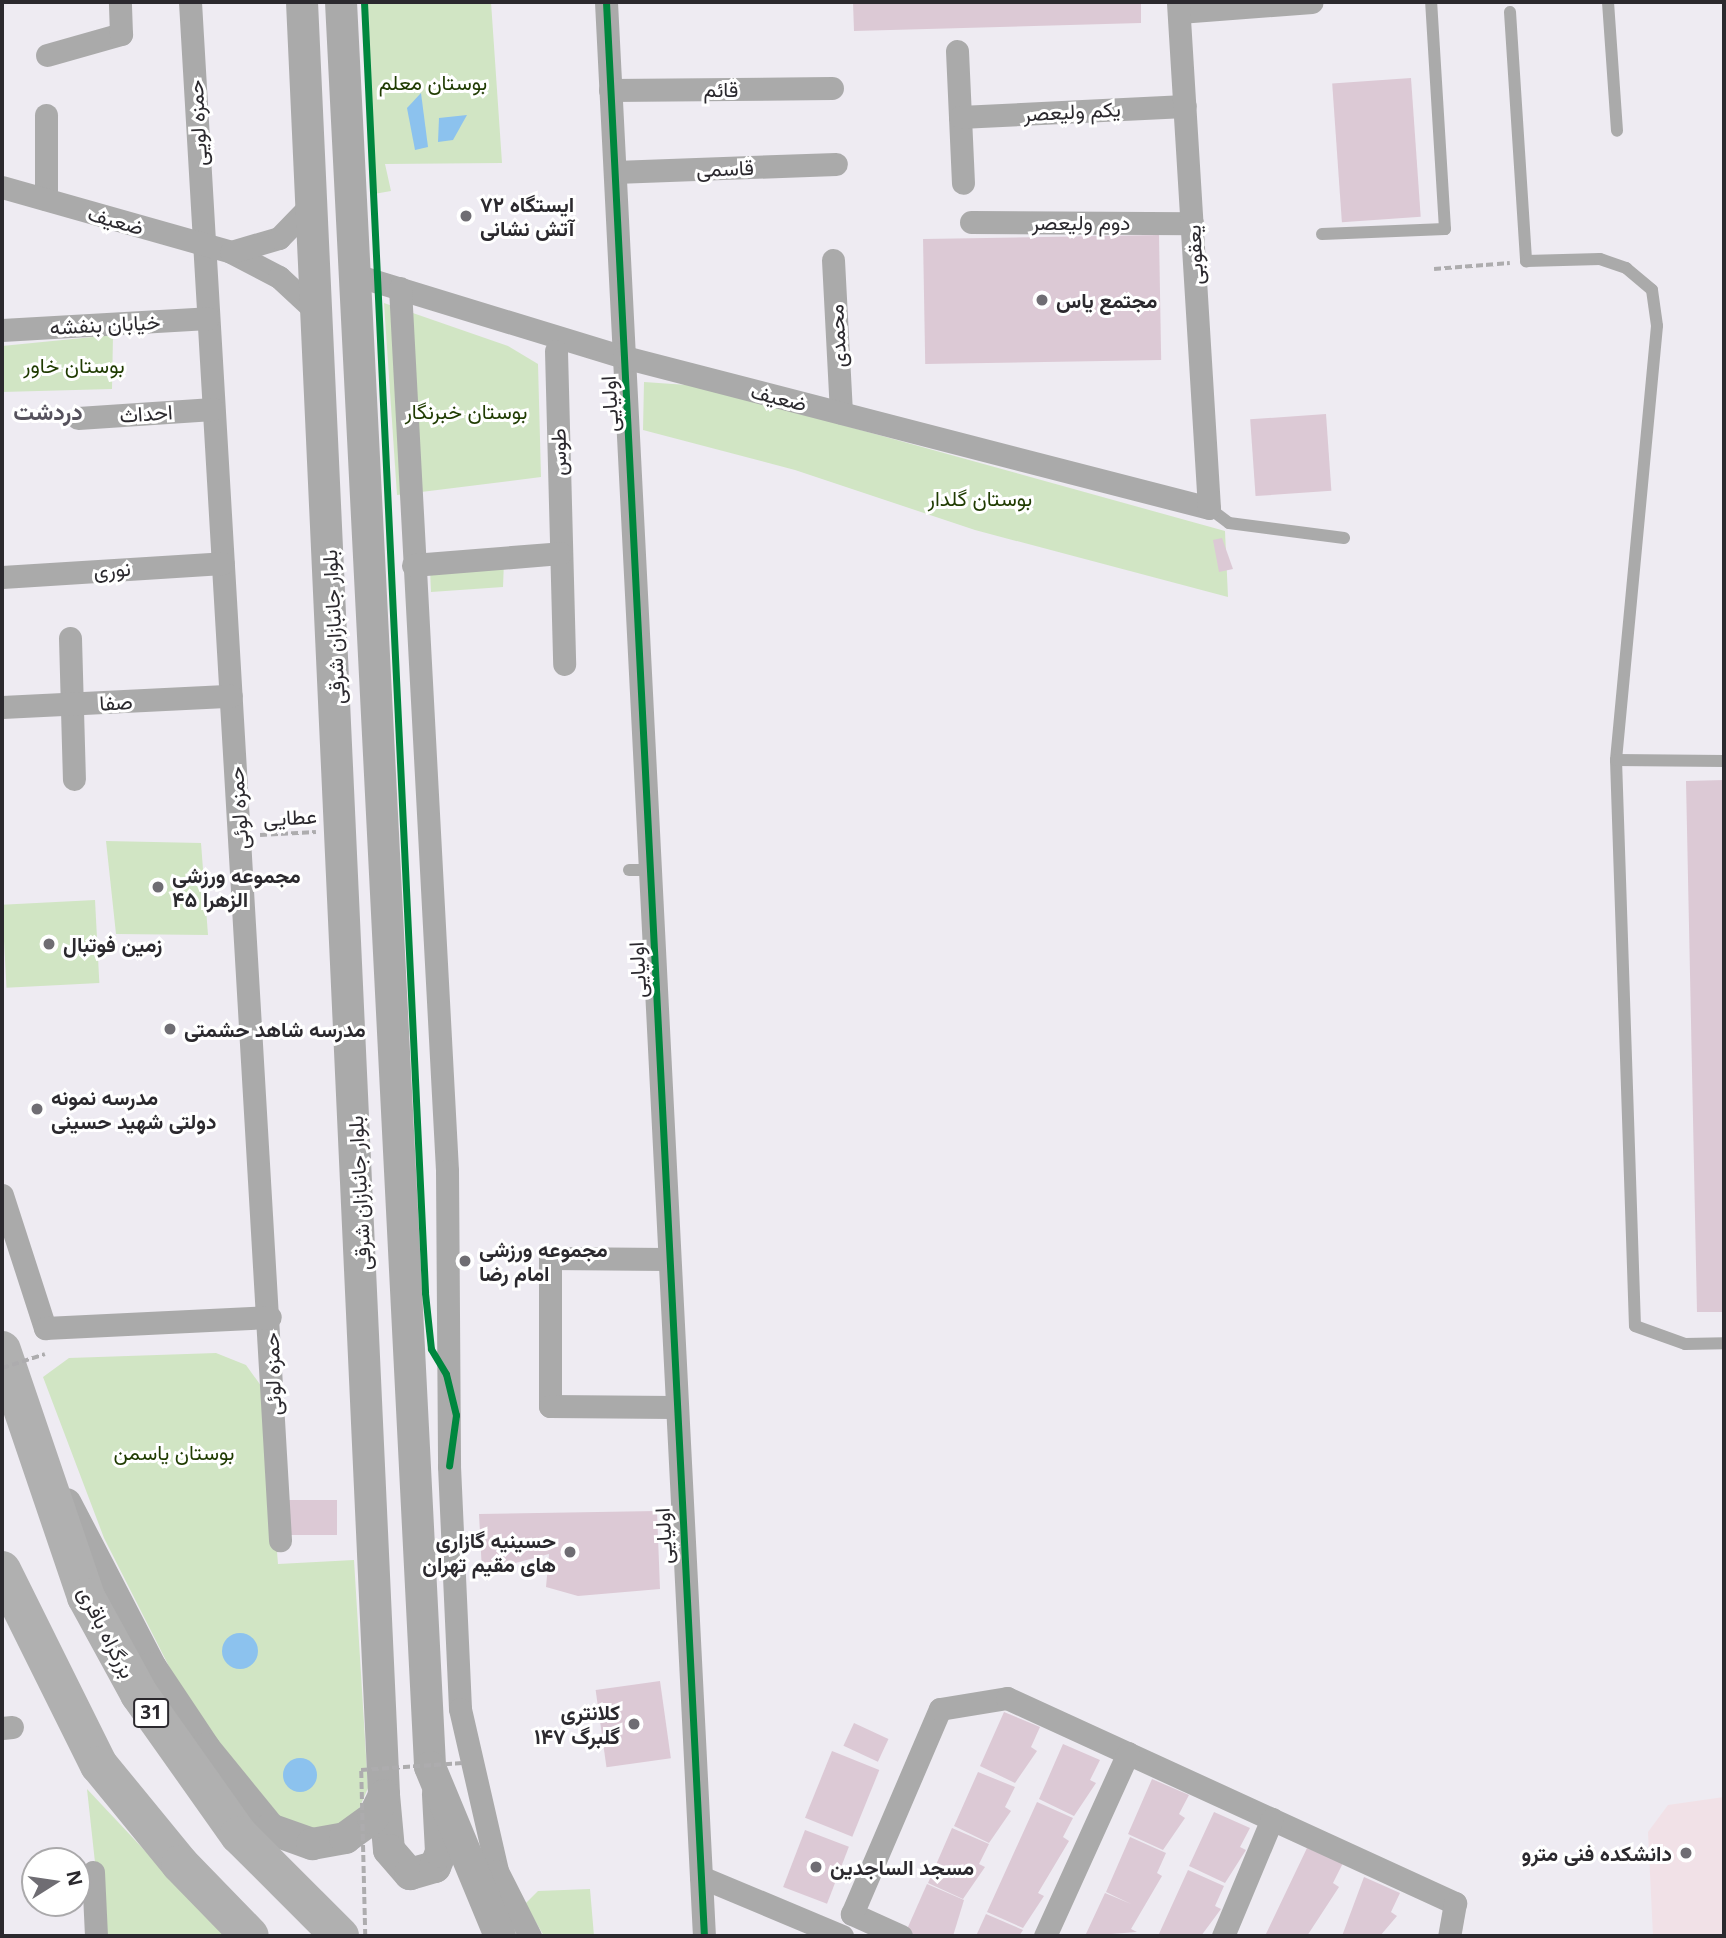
<!DOCTYPE html>
<html>
<head>
<meta charset="utf-8">
<style>
	body { margin:0 }
	#map { position:relative; width:1726px; height:1938px; overflow:hidden; background:#eeebf2; font-family:"Noto Sans",Vazirmatn,sans-serif }
	div>[style] { position:absolute }
	[style*='--x'] { left:calc(var(--x)*1px); top:calc(var(--y)*1px); width:calc(var(--w)*1px); rotate:calc(var(--a)*1deg) }
	.education>* { inset:0; background:#f1e1e7 }
	.green>* { inset:0; background:#d1e5c4; transform-origin:0 0 }
	.water>* { inset:0; background:#8cc2ee }
	.round { border-radius:50% }
	.building>* { inset:0; background:#dcc9d5; transform-origin:0 0 }
	.path>* { height:3.5px; margin-top:-1.75px; transform-origin:0; background:repeating-linear-gradient(90deg,#adacae 0 7px,transparent 0 10.5px) }
	.service>* { height:12px; margin:-6px; padding:0 6px; transform-origin:6px; border-radius:6px; background:#aaa }
	.minor>* { height:23px; margin:-11.5px; padding:0 11.5px; transform-origin:11.5px; border-radius:11.5px; background:#aaa }
	.secondary>* { height:32px; margin:-16px; padding:0 16px; transform-origin:16px; border-radius:16px; background:#aaa }
	.trunk>* { height:38px; margin:-19px; padding:0 19px; transform-origin:19px; border-radius:19px; background:#b0b0b0 }
	.path-bridge>* { height:3.5px; margin-top:-1.75px; transform-origin:0; background:repeating-linear-gradient(90deg,#adacae 0 7px,transparent 0 10.5px) }
	.cycleway>* { height:7px; margin:-3.5px; padding:0 3.5px; transform-origin:3.5px; border-radius:3.5px; background:#00873e }
	.dots>* { width:19px; height:19px; translate:-50% -50%; box-sizing:border-box; border:4px solid #fff; border-radius:50% }
	span { translate:-50% -50%; white-space:nowrap; text-align:center; line-height:1.15; -webkit-text-stroke:6px #fff; paint-order:stroke }
	.shield-label span { padding:2px 5px; background:#fff; border:2px solid; border-radius:5px; -webkit-text-stroke-width:0 }
	.shield-label { font-size:19px; color:#2b292e; font-weight:700 }
	.park-label { font-size:21px; color:#1f3b01 }
	.street-label { font-size:21px; color:#2b292e }
	.poi-label { font-size:21px; color:#2b292e; font-weight:700 }
	.left { translate:0 -50%; text-align:left }
	.right { translate:-100% -50%; text-align:right }
	.neighbourhood-label { font-size:23px; color:#56525d; font-weight:700 }
	.frame { position:absolute; inset:0; border:4px solid #2b292e; pointer-events:none }
	.north { position:absolute; left:21px; top:1847px; width:70px; height:70px; box-sizing:border-box; background:#fff; border:2px solid #aaa9ab; border-radius:50%; rotate:78deg; font-size:19px; font-weight:700; line-height:28px; text-align:center; color:#2b292e }
	.north::after { content:''; display:block; margin:auto; width:24px; height:32px; background:#6f6d73; clip-path:polygon(50% 0,100% 100%,50% 72%,0 100%) }
</style>
</head>
<body>
<div id="map">
	<div class="education">
		<i style="clip-path:polygon(1724px 1797px,1724px 1936px,1653px 1936px,1648px 1832px,1668px 1805px)"></i>
	</div>
	<div class="green">
		<i style="clip-path:polygon(367px 2px,491px 2px,502px 163px,385px 164px,391px 191px,374px 194px)"></i>
		<i style="clip-path:polygon(384px 303px,508px 346px,538px 364px,541px 477px,397px 495px)"></i>
		<i style="clip-path:polygon(113px 335px,112px 389px,2px 392px,2px 346px)"></i>
		<i style="clip-path:polygon(644px 382px,702px 386px,1225px 531px,1228px 597px,975px 530px,795px 470px,643px 430px)"></i>
		<i style="clip-path:polygon(504px 561px,503px 587px,431px 592px,430px 569px)"></i>
		<i style="clip-path:polygon(106px 841px,201px 843px,208px 935px,116px 934px)"></i>
		<i style="left:95px;top:900px;width:83px;height:93px;rotate:87deg"></i>
		<i style="clip-path:polygon(216px 1353px,246px 1365px,264px 1390px,278px 1564px,354px 1560px,368px 1788px,350px 1830px,299px 1840px,188px 1704px,104px 1538px,43px 1377px,69px 1358px)"></i>
		<i style="clip-path:polygon(87px 1789px,225px 1936px,103px 1936px)"></i>
		<i style="clip-path:polygon(590px 1889px,594px 1936px,544px 1936px,525px 1904px,538px 1891px)"></i>
	</div>
	<div class="water">
		<i style="clip-path:polygon(421px 93px,428px 147px,415px 150px,407px 108px)"></i>
		<i style="clip-path:polygon(467px 115px,453px 140px,438px 142px,439px 118px)"></i>
		<i class="round" style="left:222px;top:1633px;width:36px;height:36px"></i>
		<i class="round" style="left:283px;top:1758px;width:34px;height:34px"></i>
	</div>
	<div class="building">
		<i style="clip-path:polygon(853px 2px,1141px 2px,1141px 23px,854px 31px)"></i>
		<i style="left:1411px;top:78px;width:139px;height:79px;rotate:86deg"></i>
		<i style="left:1159px;top:235px;width:125px;height:236px;rotate:89deg"></i>
		<i style="left:1326px;top:414px;width:77px;height:76px;rotate:86deg"></i>
		<i style="clip-path:polygon(1222px 538px,1233px 569px,1219px 572px,1213px 540px)"></i>
		<i style="clip-path:polygon(1724px 780px,1724px 1312px,1697px 1312px,1686px 781px)"></i>
		<i style="left:288px;top:1500px;width:49px;height:35px"></i>
		<i style="clip-path:polygon(657px 1511px,660px 1589px,578px 1596px,546px 1587px,549px 1554px,482px 1572px,479px 1514px)"></i>
		<i style="left:660px;top:1681px;width:78px;height:65px;rotate:82deg"></i>
		<i style="clip-path:polygon(1004px 1712px,1040px 1727px,1031px 1747px,1037px 1751px,1015px 1783px,980px 1766px)"></i>
		<i style="left:854px;top:1723px;width:38px;height:25px;rotate:25deg"></i>
		<i style="clip-path:polygon(1063px 1744px,1100px 1760px,1090px 1780px,1096px 1783px,1074px 1816px,1039px 1799px)"></i>
		<i style="left:832px;top:1751px;width:51px;height:72px;rotate:22deg"></i>
		<i style="clip-path:polygon(978px 1772px,1015px 1787px,1005px 1807px,1011px 1811px,989px 1843px,954px 1826px)"></i>
		<i style="clip-path:polygon(1152px 1779px,1189px 1795px,1179px 1814px,1185px 1818px,1163px 1850px,1128px 1834px)"></i>
		<i style="clip-path:polygon(1037px 1802px,1073px 1818px,1063px 1837px,1069px 1841px,1038px 1893px,1044px 1896px,1023px 1928px,987px 1912px)"></i>
		<i style="clip-path:polygon(1214px 1812px,1250px 1828px,1240px 1847px,1246px 1850px,1225px 1883px,1189px 1866px)"></i>
		<i style="clip-path:polygon(952px 1828px,989px 1844px,979px 1864px,985px 1867px,963px 1899px,928px 1883px)"></i>
		<i style="left:805px;top:1830px;width:47px;height:61px;rotate:21deg"></i>
		<i style="clip-path:polygon(1130px 1837px,1166px 1853px,1157px 1873px,1162px 1876px,1131px 1929px,1137px 1932px,1085px 1936px,1105px 1893px,1131px 1904px,1106px 1892px)"></i>
		<i style="clip-path:polygon(1307px 1848px,1343px 1863px,1333px 1883px,1339px 1887px,1307px 1936px,1265px 1936px)"></i>
		<i style="clip-path:polygon(1188px 1870px,1224px 1886px,1215px 1906px,1221px 1909px,1201px 1936px,1158px 1936px)"></i>
		<i style="clip-path:polygon(1364px 1877px,1400px 1893px,1391px 1912px,1397px 1916px,1380px 1936px,1342px 1936px)"></i>
		<i style="clip-path:polygon(927px 1884px,964px 1900px,953px 1936px,904px 1936px)"></i>
		<i style="clip-path:polygon(986px 1914px,1023px 1930px,1019px 1936px,976px 1936px)"></i>
	</div>
	<div class="path">
		<i style="--x:1434;--y:269;--w:76;--a:-4.5"></i>
		<i style="--x:260;--y:835;--w:56;--a:-3.1"></i>
	</div>
	<div class="service">
		<i style="--x:1608;--y:2;--w:129;--a:86"></i>
		<i style="--x:1510;--y:12;--w:250;--a:86.3"></i>
		<i style="--x:1526;--y:261;--w:74;--a:-1.5"></i>
		<i style="--x:1600;--y:259;--w:28;--a:19"></i>
		<i style="--x:1626;--y:268;--w:34;--a:40"></i>
		<i style="--x:1652;--y:290;--w:36;--a:82"></i>
		<i style="--x:1657;--y:326;--w:436;--a:95.4"></i>
		<i style="--x:1616;--y:760;--w:566;--a:88.08"></i>
		<i style="--x:1635;--y:1326;--w:53;--a:19.8"></i>
		<i style="--x:1685;--y:1344;--w:39;--a:-1"></i>
		<i style="--x:1322;--y:234;--w:123;--a:-2.3"></i>
		<i style="--x:1445;--y:229;--w:227;--a:-93.5"></i>
		<i style="--x:1209;--y:508;--w:25;--a:37"></i>
		<i style="--x:1229;--y:523;--w:116;--a:7.4"></i>
		<i style="--x:1616;--y:760;--w:108;--a:0.5"></i>
		<i style="--x:629;--y:870;--w:21;--a:0"></i>
	</div>
	<div class="minor">
		<i style="--x:190;--y:2;--w:1541;--a:86.65"></i>
		<i style="--x:606;--y:2;--w:1936;--a:87.1"></i>
		<i style="--x:1179;--y:12;--w:133;--a:-4.3"></i>
		<i style="--x:957;--y:51;--w:132;--a:87.4"></i>
		<i style="--x:47;--y:55;--w:77;--a:-15.8"></i>
		<i style="--x:121;--y:34;--w:32;--a:-92"></i>
		<i style="--x:610;--y:90;--w:222;--a:-0.5"></i>
		<i style="--x:46;--y:115;--w:84;--a:90"></i>
		<i style="--x:960;--y:117;--w:225;--a:-2.8"></i>
		<i style="--x:615;--y:172;--w:221;--a:-2.1"></i>
		<i style="--x:2;--y:187;--w:238;--a:15.8"></i>
		<i style="--x:231;--y:252;--w:54;--a:27.5"></i>
		<i style="--x:279;--y:277;--w:54;--a:42.8"></i>
		<i style="--x:971;--y:222;--w:221;--a:0.3"></i>
		<i style="--x:231;--y:252;--w:50;--a:-16.3"></i>
		<i style="--x:279;--y:238;--w:49;--a:-45.8"></i>
		<i style="--x:833;--y:260;--w:153;--a:87"></i>
		<i style="--x:352;--y:274;--w:284;--a:17"></i>
		<i style="--x:624;--y:357;--w:604;--a:14.47"></i>
		<i style="--x:1209;--y:508;--w:507;--a:-93.51"></i>
		<i style="--x:400;--y:288;--w:884;--a:86.95"></i>
		<i style="--x:447;--y:1171;--w:295;--a:89.6"></i>
		<i style="--x:449;--y:1466;--w:243;--a:87.4"></i>
		<i style="--x:460;--y:1709;--w:166;--a:77.1"></i>
		<i style="--x:497;--y:1871;--w:73;--a:63.1"></i>
		<i style="--x:2;--y:330;--w:206;--a:-3.3"></i>
		<i style="--x:556;--y:351;--w:313;--a:88.5"></i>
		<i style="--x:78;--y:418;--w:135;--a:-3.8"></i>
		<i style="--x:413;--y:565;--w:148;--a:-4.6"></i>
		<i style="--x:2;--y:577;--w:221;--a:-3.6"></i>
		<i style="--x:70;--y:638;--w:141;--a:88.4"></i>
		<i style="--x:2;--y:707;--w:229;--a:-2.8"></i>
		<i style="--x:2;--y:1195;--w:140;--a:72.1"></i>
		<i style="--x:45;--y:1328;--w:225;--a:-2.8"></i>
		<i style="--x:666;--y:1259;--w:116;--a:-179.5"></i>
		<i style="--x:550;--y:1258;--w:148;--a:90"></i>
		<i style="--x:550;--y:1406;--w:123;--a:0.5"></i>
		<i style="--x:2;--y:1728;--w:10;--a:-6"></i>
		<i style="--x:93;--y:1872;--w:64;--a:87.3"></i>
		<i style="--x:701;--y:1877;--w:153;--a:22.7"></i>
		<i style="--x:901;--y:1936;--w:54;--a:-155.8"></i>
		<i style="--x:852;--y:1914;--w:223;--a:-66.8"></i>
		<i style="--x:940;--y:1709;--w:68;--a:-9.3"></i>
		<i style="--x:1007;--y:1698;--w:493;--a:24.6"></i>
		<i style="--x:1455;--y:1903;--w:34;--a:100"></i>
		<i style="--x:1045;--y:1936;--w:201;--a:-65.6"></i>
		<i style="--x:1223;--y:1936;--w:127;--a:-67.3"></i>
	</div>
	<div class="secondary">
		<i style="--x:302;--y:2;--w:1795;--a:87.38"></i>
		<i style="--x:384;--y:1795;--w:55;--a:84.8"></i>
		<i style="--x:389;--y:1850;--w:32;--a:49"></i>
		<i style="--x:410;--y:1874;--w:26;--a:-16"></i>
		<i style="--x:435;--y:1867;--w:16;--a:-68"></i>
		<i style="--x:441;--y:1852;--w:58;--a:-93"></i>
		<i style="--x:341;--y:2;--w:1767;--a:87.11"></i>
		<i style="--x:430;--y:1767;--w:183;--a:67.5"></i>
		<i style="--x:66;--y:1504;--w:185;--a:62.6"></i>
		<i style="--x:151;--y:1668;--w:97;--a:56.3"></i>
		<i style="--x:205;--y:1749;--w:103;--a:50.9"></i>
		<i style="--x:270;--y:1829;--w:45;--a:19.7"></i>
		<i style="--x:312;--y:1844;--w:34;--a:-10"></i>
		<i style="--x:345;--y:1838;--w:34;--a:-36"></i>
		<i style="--x:373;--y:1818;--w:25;--a:-64"></i>
	</div>
	<div class="trunk">
		<i style="--x:2;--y:1350;--w:261;--a:71.2"></i>
		<i style="--x:86;--y:1597;--w:111;--a:61.3"></i>
		<i style="--x:139;--y:1694;--w:173;--a:54.7"></i>
		<i style="--x:239;--y:1835;--w:143;--a:45"></i>
		<i style="--x:2;--y:1570;--w:218;--a:63.6"></i>
		<i style="--x:99;--y:1765;--w:128;--a:50.7"></i>
		<i style="--x:180;--y:1864;--w:100;--a:45.8"></i>
	</div>
	<div class="path-bridge">
		<i style="--x:2;--y:1368;--w:45;--a:-18"></i>
		<i style="--x:365;--y:1936;--w:166;--a:-91.4"></i>
		<i style="--x:361;--y:1770;--w:102;--a:-3.9"></i>
	</div>
	<div class="cycleway">
		<i style="--x:364;--y:2;--w:1292;--a:87.29"></i>
		<i style="--x:425;--y:1293;--w:56;--a:83.9"></i>
		<i style="--x:431;--y:1349;--w:29;--a:59"></i>
		<i style="--x:446;--y:1374;--w:42;--a:76.3"></i>
		<i style="--x:456;--y:1415;--w:51;--a:97.8"></i>
		<i style="--x:606;--y:2;--w:1936;--a:87.1"></i>
	</div>
	<div class="dots">
		<i style="left:466px;top:216px;background:#6f6d73"></i>
		<i style="left:1042px;top:300px;background:#6f6d73"></i>
		<i style="left:158px;top:887px;background:#6f6d73"></i>
		<i style="left:49px;top:944px;background:#6f6d73"></i>
		<i style="left:170px;top:1029px;background:#6f6d73"></i>
		<i style="left:37px;top:1109px;background:#6f6d73"></i>
		<i style="left:465px;top:1261px;background:#6f6d73"></i>
		<i style="left:570px;top:1552px;background:#6f6d73"></i>
		<i style="left:634px;top:1724px;background:#6f6d73"></i>
		<i style="left:1686px;top:1853px;background:#6f6d73"></i>
		<i style="left:816px;top:1867px;background:#6f6d73"></i>
	</div>
	<div class="shield-label">
		<span style="left:151px;top:1713px">31</span>
	</div>
	<div class="park-label">
		<span style="left:433px;top:82px">بوستان معلم</span>
		<span style="left:74px;top:365px">بوستان خاور</span>
		<span style="left:466px;top:411px">بوستان خبرنگار</span>
		<span style="left:980px;top:498px">بوستان گلدار</span>
		<span style="left:174px;top:1452px">بوستان یاسمن</span>
	</div>
	<div class="street-label">
		<span style="left:721px;top:89px">قائم</span>
		<span style="left:1072px;top:111px;rotate:-3deg">یکم ولیعصر</span>
		<span style="left:197px;top:123px;rotate:-93deg">حمزه لویی</span>
		<span style="left:725px;top:168px;rotate:-2deg">قاسمی</span>
		<span style="left:116px;top:220px;rotate:16deg">ضعیف</span>
		<span style="left:1081px;top:222px">دوم ولیعصر</span>
		<span style="left:1194px;top:255px;rotate:-93deg">یعقوبی</span>
		<span style="left:105px;top:324px;rotate:-3deg">خیابان بنفشه</span>
		<span style="left:837px;top:336px;rotate:-93deg">محمدی</span>
		<span style="left:779px;top:397px;rotate:14deg">ضعیف</span>
		<span style="left:609px;top:404px;rotate:-93deg">اولیایی</span>
		<span style="left:146px;top:413px;rotate:-4deg">احداث</span>
		<span style="left:558px;top:452px;rotate:-91deg">طوس</span>
		<span style="left:112px;top:569px;rotate:-4deg">نوری</span>
		<span style="left:333px;top:627px;rotate:-93deg">بلوار جانبازان شرقی</span>
		<span style="left:116px;top:702px;rotate:-3deg">صفا</span>
		<span style="left:238px;top:808px;rotate:-94deg">حمزه لوئی</span>
		<span style="left:290px;top:817px;rotate:-3deg">عطایی</span>
		<span style="left:637px;top:970px;rotate:-93deg">اولیایی</span>
		<span style="left:359px;top:1193px;rotate:-93deg">بلوار جانبازان شرقی</span>
		<span style="left:272px;top:1374px;rotate:-92deg">حمزه لوئی</span>
		<span style="left:663px;top:1536px;rotate:-93deg">اولیایی</span>
		<span style="left:107px;top:1632px;rotate:63deg">بزرگراه باقری</span>
	</div>
	<div class="poi-label">
		<span class="left" style="left:480px;top:216px">ایستگاه ۷۲<br>آتش نشانی</span>
		<span class="left" style="left:1056px;top:300px">مجتمع یاس</span>
		<span class="left" style="left:172px;top:887px">مجموعه ورزشی<br>الزهرا ۴۵</span>
		<span class="left" style="left:63px;top:944px">زمین فوتبال</span>
		<span class="left" style="left:184px;top:1029px">مدرسه شاهد حشمتی</span>
		<span class="left" style="left:51px;top:1109px">مدرسه نمونه<br>دولتی شهید حسینی</span>
		<span class="left" style="left:479px;top:1261px">مجموعه ورزشی<br>امام رضا</span>
		<span class="right" style="left:556px;top:1552px">حسینیه گازاری<br>های مقیم تهران</span>
		<span class="right" style="left:620px;top:1724px">کلانتری<br>۱۴۷ گلبرگ</span>
		<span class="right" style="left:1672px;top:1853px">دانشکده فنی مترو</span>
		<span class="left" style="left:830px;top:1867px">مسجد الساجدین</span>
	</div>
	<div class="neighbourhood-label">
		<span style="left:48px;top:411px">دردشت</span>
	</div>
	<div class="frame"></div>
	<div class="north">N</div>
</div>
</body>
</html>
